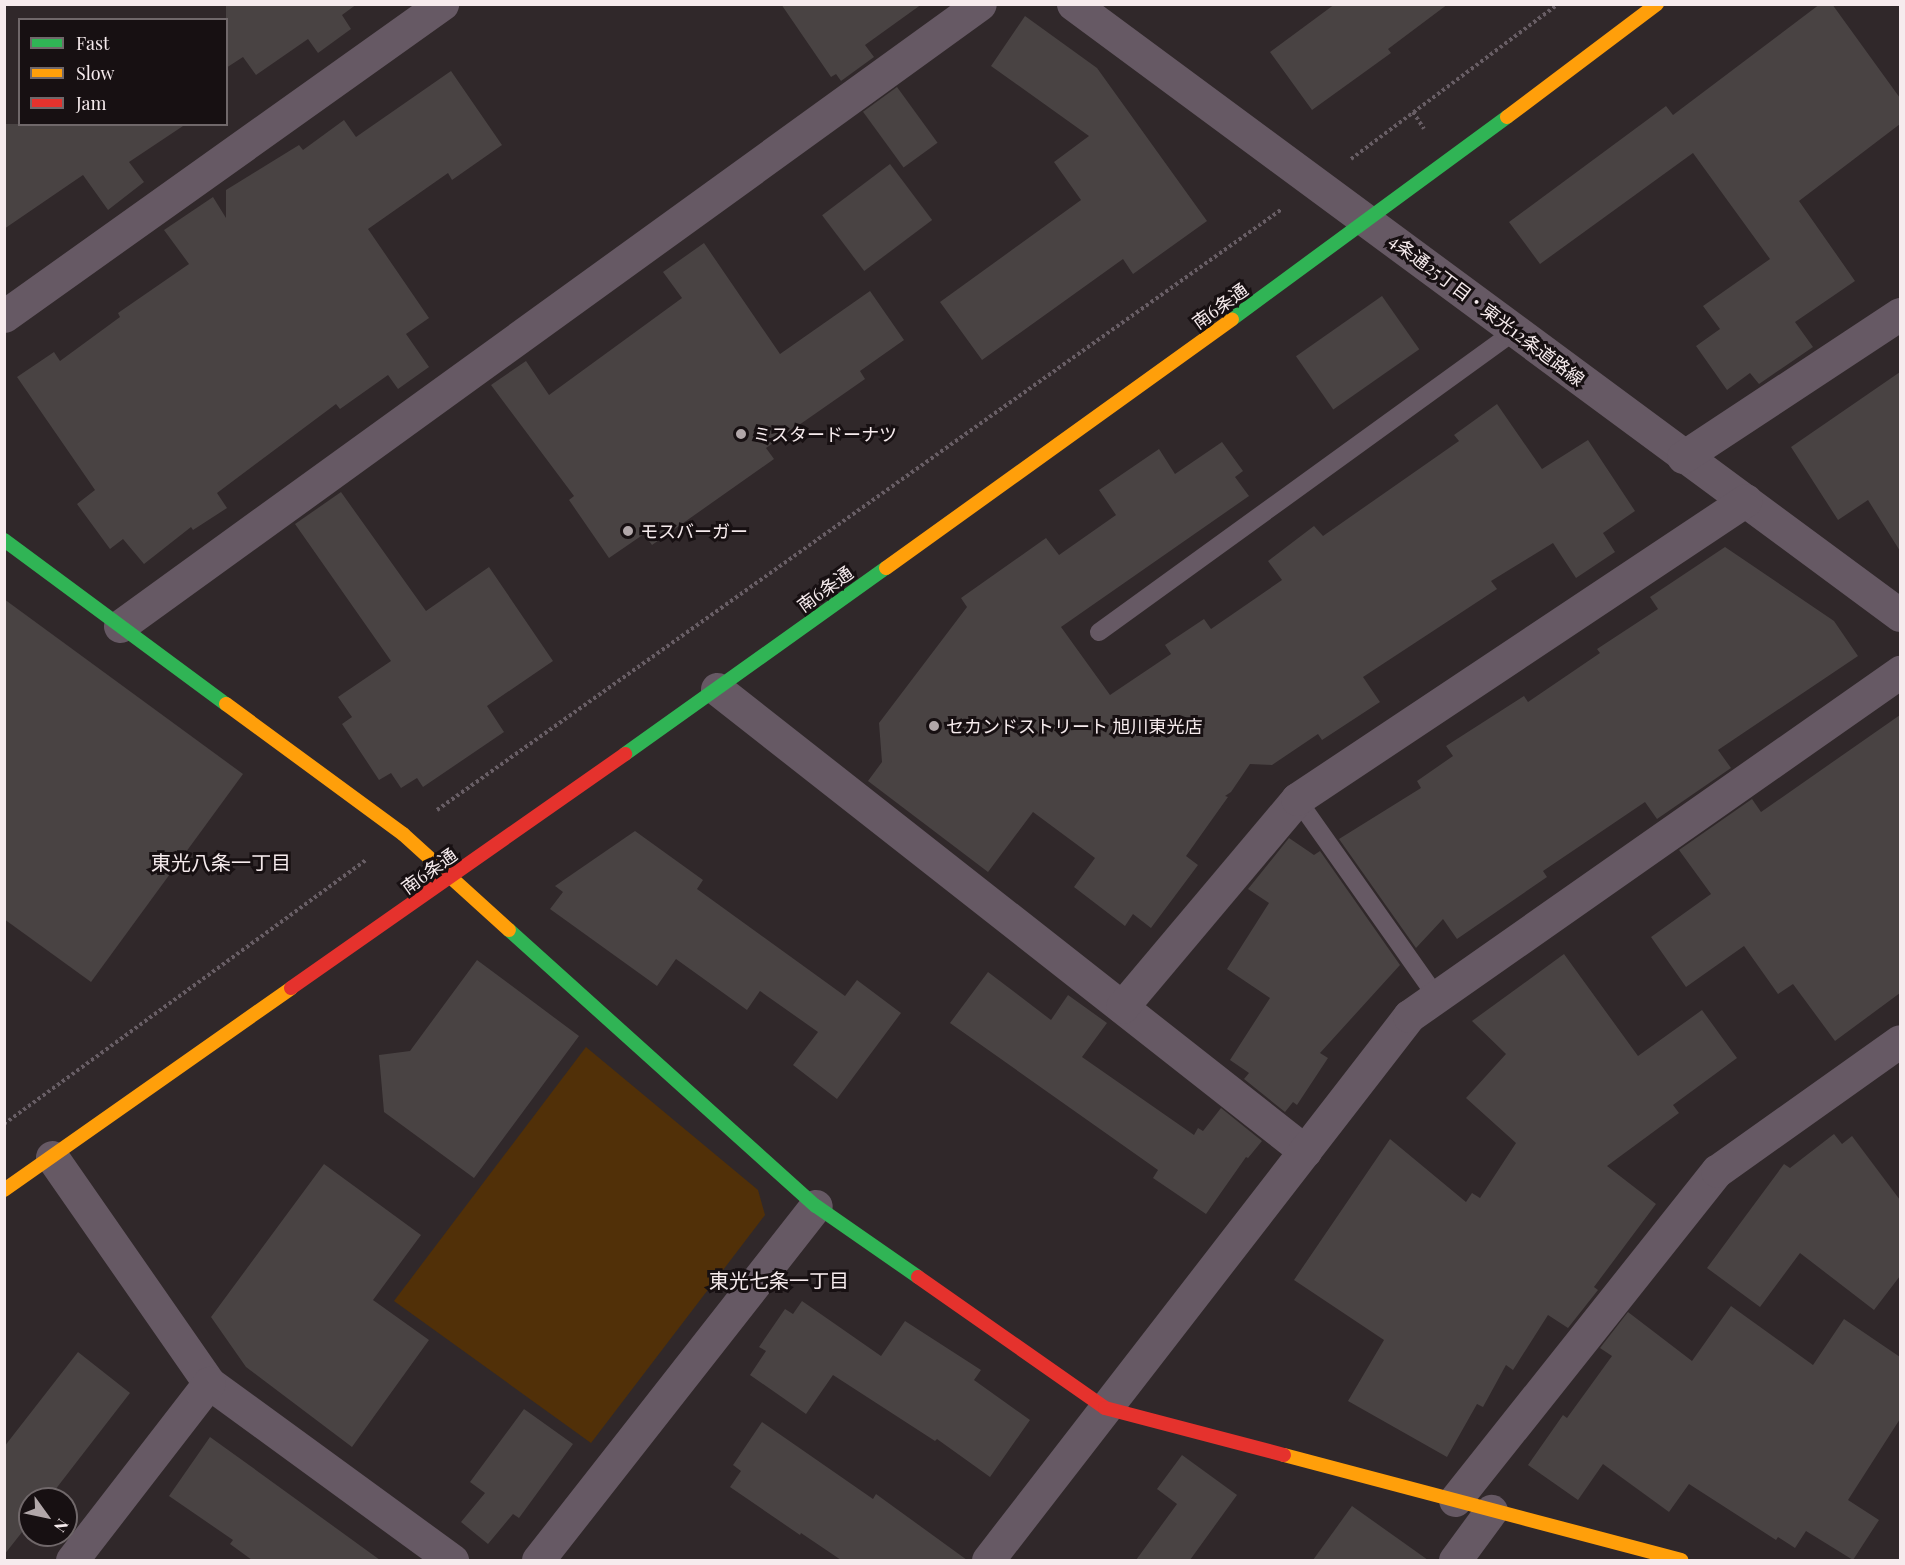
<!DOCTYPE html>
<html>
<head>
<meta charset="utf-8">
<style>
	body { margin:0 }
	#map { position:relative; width:1905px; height:1565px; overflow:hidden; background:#30282a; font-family:"Playfair Display","Noto Sans JP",serif }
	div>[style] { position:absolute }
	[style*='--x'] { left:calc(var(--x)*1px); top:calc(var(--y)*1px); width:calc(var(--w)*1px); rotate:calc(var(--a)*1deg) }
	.green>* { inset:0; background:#513008 }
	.building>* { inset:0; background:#494343; transform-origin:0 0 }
	.path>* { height:4px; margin-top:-2px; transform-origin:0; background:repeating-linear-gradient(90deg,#685e65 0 3px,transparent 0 6px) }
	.lane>* { height:18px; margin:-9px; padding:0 9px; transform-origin:9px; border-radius:9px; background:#665964 }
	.street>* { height:33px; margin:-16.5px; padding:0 16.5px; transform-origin:16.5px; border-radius:16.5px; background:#665964 }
	.fast>* { height:14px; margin:-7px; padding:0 7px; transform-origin:7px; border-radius:7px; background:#30b455 }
	.slow>* { height:14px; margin:-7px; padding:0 7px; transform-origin:7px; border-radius:7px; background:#ff9f0a }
	.jam>* { height:14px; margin:-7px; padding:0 7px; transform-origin:7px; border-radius:7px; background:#e5322d }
	.dots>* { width:16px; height:16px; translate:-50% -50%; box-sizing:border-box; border:3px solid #171012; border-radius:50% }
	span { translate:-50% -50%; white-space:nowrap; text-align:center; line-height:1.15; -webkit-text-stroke:6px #171012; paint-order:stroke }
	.street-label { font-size:18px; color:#f6ebed }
	.poi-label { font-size:18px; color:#f6ebed }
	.left { translate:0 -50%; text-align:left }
	.neighbourhood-label { font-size:20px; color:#f6ebed }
	.frame { position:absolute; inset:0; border:6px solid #f6ebed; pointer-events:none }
	.legend { position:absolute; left:18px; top:18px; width:210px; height:108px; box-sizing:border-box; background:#171012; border:2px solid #70686a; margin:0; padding:8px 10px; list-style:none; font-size:18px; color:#f6ebed }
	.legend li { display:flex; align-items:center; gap:12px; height:30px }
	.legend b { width:30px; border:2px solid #70686a }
	.north { position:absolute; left:18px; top:1487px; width:60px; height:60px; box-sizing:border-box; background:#171012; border:2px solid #70686a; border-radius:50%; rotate:123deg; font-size:16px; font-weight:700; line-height:24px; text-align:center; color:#f6ebed }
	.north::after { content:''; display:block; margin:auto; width:21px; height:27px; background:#b1a7a9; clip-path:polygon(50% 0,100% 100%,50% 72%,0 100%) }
</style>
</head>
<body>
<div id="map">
	<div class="green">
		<i style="clip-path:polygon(586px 1047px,758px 1190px,765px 1215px,591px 1443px,394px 1301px)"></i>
	</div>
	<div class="building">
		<i style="clip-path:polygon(226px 4px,357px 4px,342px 15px,351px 29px,318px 53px,308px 39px,256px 75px,243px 57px,226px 68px)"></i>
		<i style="clip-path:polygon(781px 4px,922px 4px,865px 45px,874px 57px,841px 81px,836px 74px,831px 77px)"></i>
		<i style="clip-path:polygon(1335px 4px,1448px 4px,1388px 49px,1391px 53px,1312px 110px,1270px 52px)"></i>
		<i style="clip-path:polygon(1820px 4px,1832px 4px,1900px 98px,1900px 124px,1799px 201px,1855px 281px,1795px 322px,1813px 347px,1759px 384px,1750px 373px,1727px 390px,1696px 346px,1720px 329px,1703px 306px,1770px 259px,1693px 153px,1540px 264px,1509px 222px,1666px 106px,1673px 115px)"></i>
		<i style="clip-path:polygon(1025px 16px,1097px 68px,1207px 221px,1133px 274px,1123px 259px,982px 360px,940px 302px,1081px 200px,1054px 162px,1089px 136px,991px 66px)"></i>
		<i style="clip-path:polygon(451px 71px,502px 145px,452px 180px,448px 173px,368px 229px,429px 318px,406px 334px,429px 367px,398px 389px,388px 375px,340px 409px,336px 404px,217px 493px,227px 508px,193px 530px,191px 527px,144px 564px,123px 539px,110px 549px,77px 504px,95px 490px,17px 377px,54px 352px,60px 361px,120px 317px,118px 313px,189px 264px,164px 230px,213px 197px,226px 218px,226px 190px,299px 145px,303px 150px,344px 120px,356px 137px)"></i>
		<i style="left:897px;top:87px;width:69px;height:42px;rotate:54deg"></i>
		<i style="clip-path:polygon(4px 124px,186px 124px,129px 162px,144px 182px,108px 210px,83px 175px,4px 229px)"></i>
		<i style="left:890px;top:164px;width:70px;height:85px;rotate:53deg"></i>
		<i style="clip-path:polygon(704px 243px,780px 354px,870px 291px,904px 340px,860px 371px,865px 379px,766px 448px,774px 459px,652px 545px,644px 534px,609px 558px,569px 500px,574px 496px,491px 385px,526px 361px,549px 395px,682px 298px,663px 272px)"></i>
		<i style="left:1382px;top:296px;width:65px;height:105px;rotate:55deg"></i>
		<i style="clip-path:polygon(1900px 372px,1900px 551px,1868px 500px,1838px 520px,1791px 447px)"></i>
		<i style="clip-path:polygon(1497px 404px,1542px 469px,1588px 440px,1635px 511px,1603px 533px,1615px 552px,1576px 578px,1553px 543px,1491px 581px,1497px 589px,1363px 677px,1380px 702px,1322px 740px,1318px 734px,1272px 765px,1250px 764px,1231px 792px,1225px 796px,1228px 797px,1186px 856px,1198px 865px,1151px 928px,1133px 914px,1125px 926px,1074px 887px,1095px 858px,1033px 812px,988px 872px,868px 781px,882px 762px,879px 723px,967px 607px,961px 598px,1046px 538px,1059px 555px,1116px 515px,1099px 490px,1159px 449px,1175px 474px,1222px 442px,1243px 471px,1235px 477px,1249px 496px,1061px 627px,1110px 695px,1171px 654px,1165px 645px,1204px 619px,1211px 629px,1282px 580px,1268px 561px,1314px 526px,1323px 536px,1459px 441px,1454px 435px)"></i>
		<i style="clip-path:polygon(341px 492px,426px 611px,489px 567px,553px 661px,487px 706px,504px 732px,423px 787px,417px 778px,401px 788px,391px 773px,379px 780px,342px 724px,352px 717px,338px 697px,391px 661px,295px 524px)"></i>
		<i style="clip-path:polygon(1725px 547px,1834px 621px,1858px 656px,1718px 750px,1731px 768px,1657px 819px,1645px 802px,1543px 871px,1547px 877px,1457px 939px,1443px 919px,1416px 948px,1339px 839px,1421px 788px,1417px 781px,1453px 756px,1446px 746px,1524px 696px,1528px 702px,1600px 653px,1597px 649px,1658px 609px,1650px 597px)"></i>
		<i style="clip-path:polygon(4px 599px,243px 774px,91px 982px,4px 919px)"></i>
		<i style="clip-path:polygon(1900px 715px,1900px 993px,1835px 1041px,1793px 984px,1778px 994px,1744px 946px,1686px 987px,1651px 937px,1711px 894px,1679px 850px,1752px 799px,1761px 812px)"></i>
		<i style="clip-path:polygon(635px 831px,703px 880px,697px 889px,845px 996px,857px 980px,901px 1013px,837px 1099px,793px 1065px,818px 1032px,760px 991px,747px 1010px,676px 959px,657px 986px,550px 909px,563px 892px,555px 886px)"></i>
		<i style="clip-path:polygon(1289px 838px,1314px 855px,1320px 851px,1400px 965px,1320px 1053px,1328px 1058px,1297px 1105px,1293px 1102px,1285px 1112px,1244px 1079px,1249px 1073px,1230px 1060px,1270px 998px,1227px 969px,1269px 903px,1248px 889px)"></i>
		<i style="clip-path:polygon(1564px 954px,1638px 1056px,1702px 1010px,1737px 1058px,1673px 1105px,1679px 1113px,1607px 1166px,1656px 1204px,1594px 1287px,1598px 1290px,1568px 1328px,1548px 1315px,1513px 1370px,1506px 1365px,1483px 1407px,1477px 1404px,1447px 1457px,1348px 1401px,1384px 1340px,1294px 1280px,1390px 1139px,1466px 1202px,1472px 1193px,1480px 1198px,1516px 1143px,1466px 1098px,1506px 1054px,1472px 1021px)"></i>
		<i style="clip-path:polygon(477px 960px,579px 1036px,474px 1178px,384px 1112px,379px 1055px,410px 1051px)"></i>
		<i style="clip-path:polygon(988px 972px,1051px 1020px,1068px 995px,1107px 1023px,1082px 1057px,1194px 1135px,1198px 1128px,1203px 1131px,1221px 1108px,1262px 1141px,1248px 1158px,1246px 1157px,1206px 1214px,1153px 1178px,1158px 1170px,950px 1023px)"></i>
		<i style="clip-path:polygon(1834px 1134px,1842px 1144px,1852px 1136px,1900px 1200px,1900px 1276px,1874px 1310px,1800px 1253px,1760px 1307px,1707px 1268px,1784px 1164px,1790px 1168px)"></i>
		<i style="clip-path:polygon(324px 1164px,421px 1235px,373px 1300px,429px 1340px,352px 1447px,246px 1367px,211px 1317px)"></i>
		<i style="clip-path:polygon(802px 1301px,881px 1356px,905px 1321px,981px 1370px,974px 1380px,1030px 1420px,990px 1477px,937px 1439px,935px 1441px,833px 1375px,806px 1414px,750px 1375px,766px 1351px,759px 1347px,785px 1309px,793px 1314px)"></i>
		<i style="clip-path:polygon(1731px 1306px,1813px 1365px,1844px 1319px,1900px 1357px,1900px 1419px,1848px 1500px,1879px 1520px,1853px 1560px,1806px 1531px,1795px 1548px,1778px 1537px,1776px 1540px,1689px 1484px,1669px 1512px,1603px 1464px,1578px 1500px,1528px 1465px,1563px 1415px,1567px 1418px,1612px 1356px,1600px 1348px,1628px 1312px,1692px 1361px)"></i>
		<i style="clip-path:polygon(78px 1352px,130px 1393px,48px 1499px,30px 1499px,30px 1522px,4px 1555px,4px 1447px)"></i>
		<i style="clip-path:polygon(524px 1409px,573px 1444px,519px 1518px,513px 1514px,488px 1544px,461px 1522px,485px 1493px,470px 1482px)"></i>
		<i style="clip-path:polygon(762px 1422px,873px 1499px,876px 1494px,967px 1560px,841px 1560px,801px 1533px,800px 1535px,730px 1487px,741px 1471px,733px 1465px)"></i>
		<i style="clip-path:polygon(210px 1437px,249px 1465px,380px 1560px,252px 1560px,230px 1544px,233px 1540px,169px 1496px)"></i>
		<i style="clip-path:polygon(1182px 1455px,1237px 1495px,1190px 1560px,1136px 1560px,1177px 1504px,1157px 1489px)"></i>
		<i style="clip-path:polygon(1352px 1506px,1428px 1560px,1313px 1560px)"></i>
	</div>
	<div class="path">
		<i style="--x:1413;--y:112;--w:20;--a:57"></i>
		<i style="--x:1351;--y:159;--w:259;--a:-36.8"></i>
		<i style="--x:437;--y:810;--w:1037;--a:-35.42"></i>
		<i style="--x:4;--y:1124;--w:449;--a:-36.1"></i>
	</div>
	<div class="lane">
		<i style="--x:1099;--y:632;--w:513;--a:-35.89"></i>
		<i style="--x:1297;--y:799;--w:241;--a:54.8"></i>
	</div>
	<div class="street">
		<i style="--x:1073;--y:4;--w:1028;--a:36.46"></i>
		<i style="--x:4;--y:316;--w:538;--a:-35.46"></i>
		<i style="--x:1683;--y:457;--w:260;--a:-33.4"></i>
		<i style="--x:120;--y:626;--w:1061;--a:-35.88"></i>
		<i style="--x:717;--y:689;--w:748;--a:38.16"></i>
		<i style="--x:1122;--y:1007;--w:272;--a:-49.9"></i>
		<i style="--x:1297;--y:799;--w:539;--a:-33.66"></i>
		<i style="--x:52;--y:1157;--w:275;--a:55.2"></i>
		<i style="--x:209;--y:1383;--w:301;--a:36.1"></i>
		<i style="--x:1455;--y:1500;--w:421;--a:-51.5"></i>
		<i style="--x:1717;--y:1171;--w:224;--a:-35.4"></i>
		<i style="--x:72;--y:1560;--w:224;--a:-52.3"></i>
		<i style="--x:538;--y:1560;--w:450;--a:-51.9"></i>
		<i style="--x:988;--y:1560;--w:688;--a:-52.26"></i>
		<i style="--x:1409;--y:1016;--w:600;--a:-35.02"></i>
		<i style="--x:1455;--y:1560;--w:61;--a:-53.7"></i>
	</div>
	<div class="fast">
		<i style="--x:1232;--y:319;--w:341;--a:-36.3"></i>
		<i style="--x:4;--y:540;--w:276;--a:36.5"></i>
		<i style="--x:625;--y:754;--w:320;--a:-35.5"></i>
		<i style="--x:509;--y:930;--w:413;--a:42"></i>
		<i style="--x:816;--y:1206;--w:124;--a:34.8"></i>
	</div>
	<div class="slow">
		<i style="--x:1507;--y:117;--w:188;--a:-37"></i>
		<i style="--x:886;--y:568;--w:426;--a:-35.7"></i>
		<i style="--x:226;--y:704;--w:220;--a:36.3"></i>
		<i style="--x:403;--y:834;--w:143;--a:42.2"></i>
		<i style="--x:4;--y:1190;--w:351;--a:-35.1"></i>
		<i style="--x:1284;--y:1455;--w:411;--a:14.8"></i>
	</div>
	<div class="jam">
		<i style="--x:291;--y:988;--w:408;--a:-35"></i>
		<i style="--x:918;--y:1277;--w:228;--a:35"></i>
		<i style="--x:1105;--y:1408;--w:185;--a:14.7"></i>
	</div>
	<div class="dots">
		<i style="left:741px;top:434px;background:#b1a7a9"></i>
		<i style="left:628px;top:531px;background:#b1a7a9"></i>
		<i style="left:934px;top:726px;background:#b1a7a9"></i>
	</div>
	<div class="street-label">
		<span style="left:1220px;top:306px;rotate:-36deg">南6条通</span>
		<span style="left:1487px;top:310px;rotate:37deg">4条通25丁目・東光12条道路線</span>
		<span style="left:825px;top:589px;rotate:-36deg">南6条通</span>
		<span style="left:429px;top:871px;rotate:-36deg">南6条通</span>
	</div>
	<div class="poi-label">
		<span class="left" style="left:753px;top:434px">ミスタードーナツ</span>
		<span class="left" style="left:640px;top:531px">モスバーガー</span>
		<span class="left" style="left:946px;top:726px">セカンドストリート 旭川東光店</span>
	</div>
	<div class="neighbourhood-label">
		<span style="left:221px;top:861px">東光八条一丁目</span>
		<span style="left:779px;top:1279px">東光七条一丁目</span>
	</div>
	<div class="frame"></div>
	<ul class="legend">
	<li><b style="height:8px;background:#30b455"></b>Fast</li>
	<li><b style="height:8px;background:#ff9f0a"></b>Slow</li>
	<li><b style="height:8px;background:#e5322d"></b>Jam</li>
	</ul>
	<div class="north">N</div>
</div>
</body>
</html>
